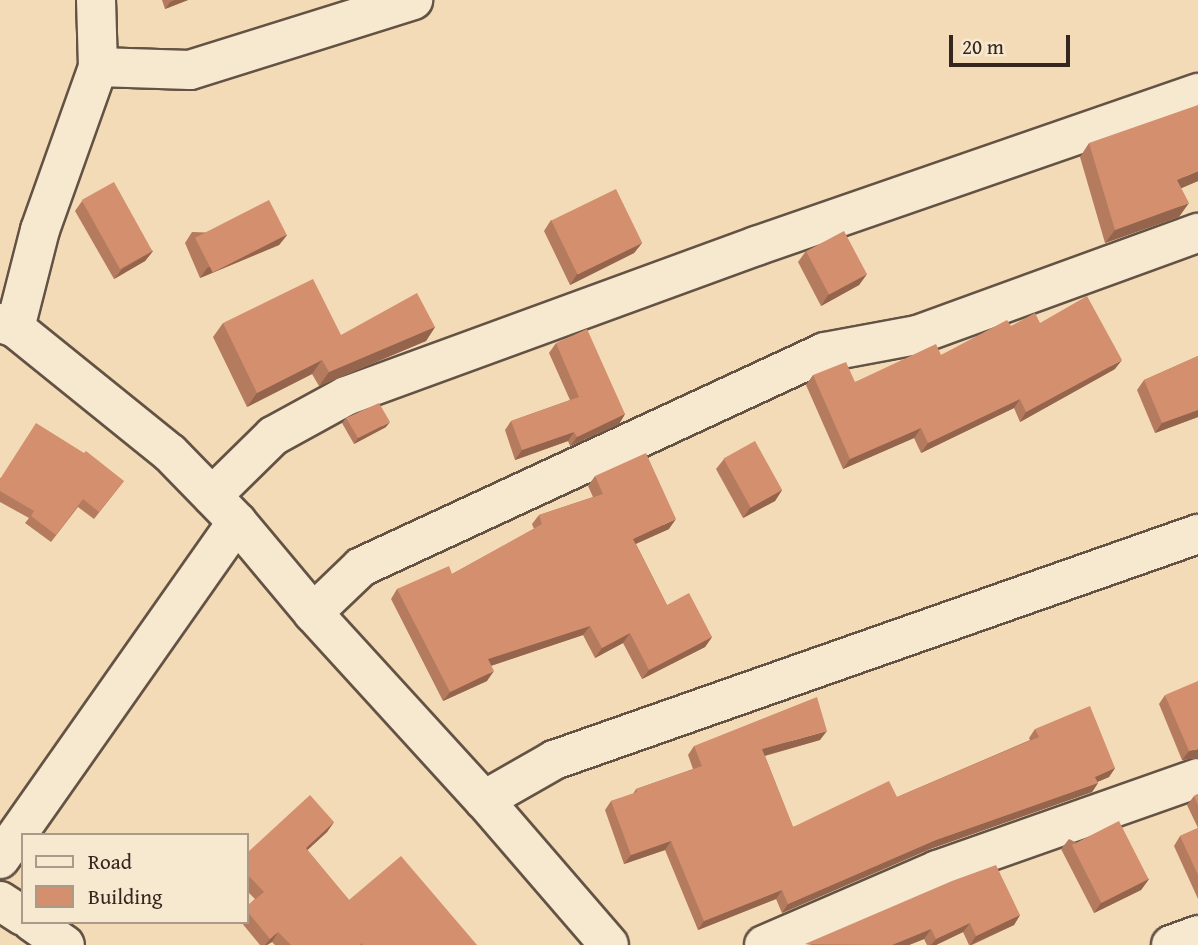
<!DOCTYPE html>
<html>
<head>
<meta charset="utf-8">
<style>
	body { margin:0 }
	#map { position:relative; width:1198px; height:945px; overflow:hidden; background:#f3dbb7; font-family:"Gentium Book Plus",serif }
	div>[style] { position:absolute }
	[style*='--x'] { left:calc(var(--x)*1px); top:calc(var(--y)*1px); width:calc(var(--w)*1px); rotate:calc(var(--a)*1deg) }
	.roads { filter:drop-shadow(2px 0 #645345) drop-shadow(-2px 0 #645345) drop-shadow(0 2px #645345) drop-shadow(0 -2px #645345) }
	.minor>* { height:38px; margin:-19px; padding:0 19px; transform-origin:19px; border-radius:19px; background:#f7e8d0 }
	.tertiary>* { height:38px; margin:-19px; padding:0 19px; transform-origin:19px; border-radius:19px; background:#f7e8d0 }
	.wall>* { inset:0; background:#b57b5f }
	.shaded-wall>* { inset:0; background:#94644d }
	.building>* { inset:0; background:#d38f6e; transform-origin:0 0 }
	span { translate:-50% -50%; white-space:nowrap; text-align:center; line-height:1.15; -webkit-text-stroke:5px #f7e8d0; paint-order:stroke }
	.legend { position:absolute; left:21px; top:833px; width:228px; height:91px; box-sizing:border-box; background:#f7e8d0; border:2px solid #a99a89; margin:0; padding:9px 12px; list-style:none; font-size:21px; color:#35261f }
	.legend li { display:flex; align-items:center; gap:14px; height:35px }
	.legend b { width:35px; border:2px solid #a99a89 }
	.scale { position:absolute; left:949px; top:35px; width:121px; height:32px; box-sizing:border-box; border:4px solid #35261f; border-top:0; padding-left:9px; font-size:21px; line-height:24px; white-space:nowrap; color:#35261f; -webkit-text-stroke:5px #f7e8d0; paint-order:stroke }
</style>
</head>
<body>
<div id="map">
	<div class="roads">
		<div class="minor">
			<i style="--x:98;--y:67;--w:92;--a:1.9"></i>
			<i style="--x:190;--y:70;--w:234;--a:-17.4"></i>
			<i style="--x:212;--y:496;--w:86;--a:-44.5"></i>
			<i style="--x:273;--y:436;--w:83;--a:-28.7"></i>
			<i style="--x:346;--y:396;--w:437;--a:-20.1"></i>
			<i style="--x:756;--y:246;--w:468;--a:-19.1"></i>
			<i style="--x:313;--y:613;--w:66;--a:-43.8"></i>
			<i style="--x:361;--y:567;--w:511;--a:-24.86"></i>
			<i style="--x:825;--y:352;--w:94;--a:-10.5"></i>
			<i style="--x:917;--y:335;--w:299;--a:-20"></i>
			<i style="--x:484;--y:800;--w:81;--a:-29.7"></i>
			<i style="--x:554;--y:760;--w:683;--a:-19.34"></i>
			<i style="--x:0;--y:859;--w:412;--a:-54.9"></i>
			<i style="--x:0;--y:901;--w:27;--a:33"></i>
			<i style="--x:32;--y:922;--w:40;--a:34.9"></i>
			<i style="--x:764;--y:945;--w:189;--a:-23.4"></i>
			<i style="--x:937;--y:870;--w:277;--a:-19.4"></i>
			<i style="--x:1171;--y:945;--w:29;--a:-20"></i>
		</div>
		<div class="tertiary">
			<i style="--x:0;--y:323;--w:16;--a:18"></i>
			<i style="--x:15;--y:328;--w:199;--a:38.9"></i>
			<i style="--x:170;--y:453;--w:96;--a:45.8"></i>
			<i style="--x:237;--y:522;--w:119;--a:50.1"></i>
			<i style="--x:313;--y:613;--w:253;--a:47.6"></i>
			<i style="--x:484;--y:800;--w:191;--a:49.2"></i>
			<i style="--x:15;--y:328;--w:101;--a:-75.7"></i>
			<i style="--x:40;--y:230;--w:173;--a:-70.4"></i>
			<i style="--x:98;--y:67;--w:67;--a:-91.7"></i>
		</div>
	</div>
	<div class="wall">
		<i style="clip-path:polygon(162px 0,188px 0,165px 9px)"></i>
		<i style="clip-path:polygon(1089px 143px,1198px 181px,1181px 188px,1179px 217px,1105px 243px,1080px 157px)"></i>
		<i style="clip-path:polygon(82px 201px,153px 251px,145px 261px,114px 279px,75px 211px)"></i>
		<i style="clip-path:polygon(551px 220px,642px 243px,634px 253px,570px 285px,544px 231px)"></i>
		<i style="clip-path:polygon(192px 232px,287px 235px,279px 245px,200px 278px,185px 243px)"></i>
		<i style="clip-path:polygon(806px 251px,867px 274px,859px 285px,821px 306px,798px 262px)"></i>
		<i style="clip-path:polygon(223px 323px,341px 335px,435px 327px,426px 341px,319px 386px,312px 374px,247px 407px,213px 337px)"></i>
		<i style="clip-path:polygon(1040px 323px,1115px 369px,1020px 422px,1014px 408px,921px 453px,914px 438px,843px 469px,806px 385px,813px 375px,855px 382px,941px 355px,1011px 326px)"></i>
		<i style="clip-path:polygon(556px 343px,625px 414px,619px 424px,570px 446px,568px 441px,515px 460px,505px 430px,511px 421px,570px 400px,549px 353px)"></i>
		<i style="clip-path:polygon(1198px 356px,1198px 417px,1155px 433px,1137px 390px,1144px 380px)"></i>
		<i style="clip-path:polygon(346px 418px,386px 427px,354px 444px,342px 423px)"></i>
		<i style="clip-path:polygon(724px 459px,782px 490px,775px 501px,743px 518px,716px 469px)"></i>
		<i style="clip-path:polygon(595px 476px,669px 529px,636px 544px,667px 605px,712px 637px,705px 647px,642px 679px,623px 643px,595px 658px,583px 635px,491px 666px,487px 681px,443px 701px,391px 599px,397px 589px,452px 574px,534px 529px,532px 524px,539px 515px,593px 497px,588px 486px)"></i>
		<i style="clip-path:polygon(0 478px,124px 481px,94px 519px,78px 507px,51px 542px,25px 523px,29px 518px,0 502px)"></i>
		<i style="clip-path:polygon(1165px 695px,1198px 758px,1182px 760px,1159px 704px)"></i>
		<i style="clip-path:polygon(1035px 729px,1115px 768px,1109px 777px,1097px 782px,1098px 783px,1092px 792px,930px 849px,782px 913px,776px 899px,698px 930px,665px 850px,624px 864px,605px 810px,611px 801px,633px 794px,636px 789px,693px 769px,688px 755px,694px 746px,820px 740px,765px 756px,793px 827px,897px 797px,1030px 740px,1029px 738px)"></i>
		<i style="clip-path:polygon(1198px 794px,1198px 828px,1187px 805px,1194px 796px)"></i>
		<i style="clip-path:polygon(334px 822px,327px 832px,307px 850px,349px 900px,477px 945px,275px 945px,272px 942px,267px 945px,260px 945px,241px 922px,247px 922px,247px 906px,255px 899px,247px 891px,247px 853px)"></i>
		<i style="clip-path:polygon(1198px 828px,1198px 899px,1174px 846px,1180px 836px)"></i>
		<i style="clip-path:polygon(1069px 839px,1149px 879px,1141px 890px,1094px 913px,1061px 849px)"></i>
		<i style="clip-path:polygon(1020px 915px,1014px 925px,972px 945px,969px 945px,963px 932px,936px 945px,927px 945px,924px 939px,909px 945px,805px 945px)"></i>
	</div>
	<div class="shaded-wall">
		<i style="clip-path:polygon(175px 0,188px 0,165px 9px,170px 2px)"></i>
		<i style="clip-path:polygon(1198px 171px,1198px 181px,1168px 194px,1177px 180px)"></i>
		<i style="clip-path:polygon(1189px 203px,1179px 217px,1105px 243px,1115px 230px)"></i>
		<i style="clip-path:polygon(287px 235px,279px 245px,200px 278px,207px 268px)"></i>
		<i style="clip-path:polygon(642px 243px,634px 253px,570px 285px,577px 274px)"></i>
		<i style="clip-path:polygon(153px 251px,145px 261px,114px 279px,122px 269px)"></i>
		<i style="clip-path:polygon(867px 274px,859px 285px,821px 306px,828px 295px)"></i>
		<i style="clip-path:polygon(435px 327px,426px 341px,319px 386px,329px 372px)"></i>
		<i style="clip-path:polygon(322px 360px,312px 374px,247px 407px,257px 393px)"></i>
		<i style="clip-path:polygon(1122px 360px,1115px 369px,1020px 422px,1026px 412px)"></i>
		<i style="clip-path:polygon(1020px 399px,1014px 408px,921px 453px,928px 443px)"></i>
		<i style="clip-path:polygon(1198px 410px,1198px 417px,1155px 433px,1162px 423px)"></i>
		<i style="clip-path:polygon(625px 414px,619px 424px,570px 446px,577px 437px)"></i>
		<i style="clip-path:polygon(390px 422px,386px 427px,354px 444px,358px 438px)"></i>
		<i style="clip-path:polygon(921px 428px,914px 438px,843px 469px,850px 459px)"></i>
		<i style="clip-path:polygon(574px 432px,568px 441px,515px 460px,522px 450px)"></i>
		<i style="clip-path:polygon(782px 490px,775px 501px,743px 518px,750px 508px)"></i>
		<i style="clip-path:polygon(676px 519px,669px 529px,626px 548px,633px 539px)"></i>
		<i style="clip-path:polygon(590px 626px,583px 635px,481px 669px,488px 659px)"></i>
		<i style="clip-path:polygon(630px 633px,623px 643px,595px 658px,602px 648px)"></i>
		<i style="clip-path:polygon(712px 637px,705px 647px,642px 679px,649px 670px)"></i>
		<i style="clip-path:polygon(494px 671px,487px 681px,443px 701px,450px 692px)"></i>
		<i style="clip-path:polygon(827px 731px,820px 740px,756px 758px,762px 749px)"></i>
		<i style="clip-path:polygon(1198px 749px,1198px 758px,1182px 760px,1189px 751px)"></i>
		<i style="clip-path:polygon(1115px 768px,1109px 777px,1088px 786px,1095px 777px)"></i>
		<i style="clip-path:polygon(1098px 783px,1092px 792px,930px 849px,782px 913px,788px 904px,936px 840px)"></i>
		<i style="clip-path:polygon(334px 822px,327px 832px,299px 858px,306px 848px)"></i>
		<i style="clip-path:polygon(671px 841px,665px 850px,624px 864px,631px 855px)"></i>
		<i style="clip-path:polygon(1149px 879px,1141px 890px,1094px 913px,1101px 903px)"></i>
		<i style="clip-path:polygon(782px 890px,776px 899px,698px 930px,704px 921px)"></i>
		<i style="clip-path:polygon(1020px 915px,1014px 925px,970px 945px,976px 936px)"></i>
		<i style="clip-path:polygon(970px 923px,963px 932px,936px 945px,931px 945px,936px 939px)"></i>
		<i style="clip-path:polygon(931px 929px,924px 939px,909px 945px,892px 945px)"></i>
		<i style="clip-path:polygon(278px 932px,272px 942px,267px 945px,265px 945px,270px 939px)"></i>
	</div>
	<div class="building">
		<i style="clip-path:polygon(1198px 105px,1198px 171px,1177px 180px,1189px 203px,1115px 230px,1089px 143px)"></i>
		<i style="left:114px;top:182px;width:79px;height:37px;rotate:61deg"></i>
		<i style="left:616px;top:189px;width:60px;height:72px;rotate:64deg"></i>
		<i style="left:269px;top:200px;width:39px;height:83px;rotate:63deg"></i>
		<i style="left:844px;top:231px;width:49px;height:43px;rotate:62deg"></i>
		<i style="clip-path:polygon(313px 279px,341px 335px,417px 293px,435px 327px,329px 372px,322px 360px,257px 393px,223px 323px)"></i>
		<i style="clip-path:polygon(1087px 296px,1122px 360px,1026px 412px,1020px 399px,928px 443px,921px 428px,850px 459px,813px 375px,846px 362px,855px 382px,936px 344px,941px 355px,1007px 320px,1011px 326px,1035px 313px,1040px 323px)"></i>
		<i style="clip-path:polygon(587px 329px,625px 414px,577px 437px,574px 432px,522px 450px,511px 421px,579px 397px,556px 343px)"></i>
		<i style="clip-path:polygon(1198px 356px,1198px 410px,1162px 423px,1144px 380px)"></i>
		<i style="clip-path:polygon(379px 403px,390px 422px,358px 438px,346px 418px)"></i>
		<i style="clip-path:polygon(36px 423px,84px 453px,86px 451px,124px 481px,99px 512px,83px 499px,56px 535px,31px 516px,34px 511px,0 491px,0 479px)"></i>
		<i style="left:755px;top:441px;width:56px;height:36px;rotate:61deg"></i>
		<i style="clip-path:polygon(646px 453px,676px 519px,633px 539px,667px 605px,689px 593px,712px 637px,649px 670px,630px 633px,602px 648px,590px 626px,488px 659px,494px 671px,450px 692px,397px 589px,449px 566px,452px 574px,542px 524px,539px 515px,603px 494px,595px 476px)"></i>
		<i style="clip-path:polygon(1198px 681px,1198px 749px,1189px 751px,1165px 695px)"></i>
		<i style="clip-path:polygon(817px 697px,827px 731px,762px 749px,793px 827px,889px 781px,897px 797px,1039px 737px,1035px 729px,1090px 706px,1115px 768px,1095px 777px,1098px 783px,936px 840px,788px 904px,782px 890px,704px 921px,671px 841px,631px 855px,611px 801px,637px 792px,636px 789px,702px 766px,694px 746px)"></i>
		<i style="clip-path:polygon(1198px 794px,1198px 805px,1194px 796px)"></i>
		<i style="clip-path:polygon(310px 795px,334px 822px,306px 848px,349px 900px,401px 856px,477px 945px,363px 945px,362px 943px,360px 945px,291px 945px,278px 932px,270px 939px,247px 911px,247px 906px,264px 892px,247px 874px,247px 853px)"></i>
		<i style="left:1119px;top:821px;width:65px;height:53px;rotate:63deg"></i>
		<i style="clip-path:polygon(1198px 828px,1198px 875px,1180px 836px)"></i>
		<i style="clip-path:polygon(996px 865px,1020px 915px,976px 936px,970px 923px,936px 939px,931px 929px,892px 945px,805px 944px,952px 881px)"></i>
	</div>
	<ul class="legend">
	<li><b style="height:9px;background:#f7e8d0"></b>Road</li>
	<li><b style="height:19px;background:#d38f6e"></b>Building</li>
	</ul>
	<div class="scale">20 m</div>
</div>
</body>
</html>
